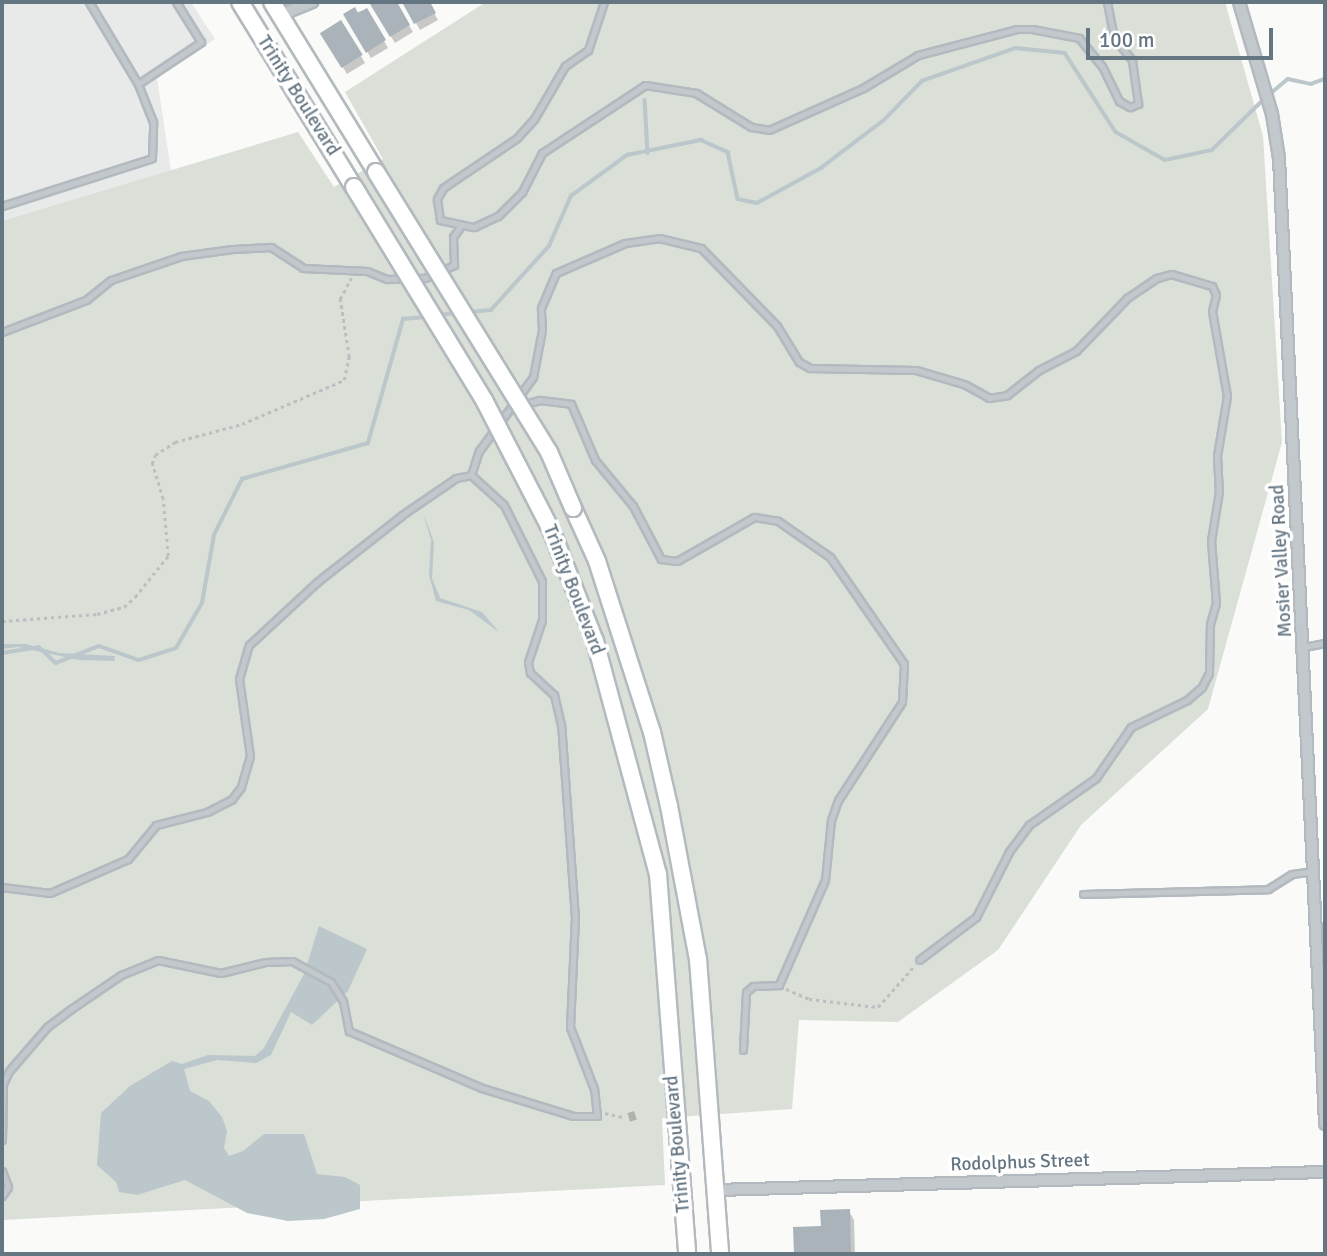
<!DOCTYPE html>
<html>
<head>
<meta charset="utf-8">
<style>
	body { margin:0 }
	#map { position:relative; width:1327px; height:1256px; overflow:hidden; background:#fafaf8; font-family:Signika,sans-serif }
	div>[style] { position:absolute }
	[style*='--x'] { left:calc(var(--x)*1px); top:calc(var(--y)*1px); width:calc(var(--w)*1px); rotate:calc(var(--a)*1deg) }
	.built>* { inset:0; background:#e8e9e9 }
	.green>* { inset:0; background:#dadfd7 }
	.water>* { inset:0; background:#bbc7cb }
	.shadow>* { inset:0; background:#0003; transform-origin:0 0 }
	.stream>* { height:3.5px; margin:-1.75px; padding:0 1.75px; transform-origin:1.75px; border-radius:1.75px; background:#bbc7cb }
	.building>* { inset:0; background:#aab3b9; transform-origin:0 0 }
	.path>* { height:2.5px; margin-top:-1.25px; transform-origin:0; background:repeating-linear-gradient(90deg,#bbbfc2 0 3.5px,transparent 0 7px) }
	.roads { filter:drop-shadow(2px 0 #b3babf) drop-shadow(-2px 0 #b3babf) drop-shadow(0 2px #b3babf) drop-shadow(0 -2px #b3babf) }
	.service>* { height:5px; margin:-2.5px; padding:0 2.5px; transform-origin:2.5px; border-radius:2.5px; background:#c3c8cc }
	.minor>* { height:10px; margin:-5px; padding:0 5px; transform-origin:5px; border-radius:5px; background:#c3c8cc }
	.secondary>* { height:16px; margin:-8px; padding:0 8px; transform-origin:8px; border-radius:8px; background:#fff }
	.bridges { filter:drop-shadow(2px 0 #b3babf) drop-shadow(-2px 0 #b3babf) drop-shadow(0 2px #b3babf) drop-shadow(0 -2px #b3babf) }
	.secondary-bridge>* { height:16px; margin:-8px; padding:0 8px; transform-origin:8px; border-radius:8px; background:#fff }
	span { translate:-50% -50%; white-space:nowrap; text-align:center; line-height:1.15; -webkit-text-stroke:7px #fff; paint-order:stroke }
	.street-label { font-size:19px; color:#657683 }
	.frame { position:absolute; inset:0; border:4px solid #657683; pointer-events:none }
	.scale { position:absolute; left:1086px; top:28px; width:187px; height:32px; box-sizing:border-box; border:4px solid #657683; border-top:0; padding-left:9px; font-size:21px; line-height:24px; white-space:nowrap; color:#657683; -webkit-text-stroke:5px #fff; paint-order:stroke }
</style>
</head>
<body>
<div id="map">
	<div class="built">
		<i style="clip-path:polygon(2px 2px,191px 2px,215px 39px,157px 78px,171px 171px,2px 221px)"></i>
	</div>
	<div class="green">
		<i style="clip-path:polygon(486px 2px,1225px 2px,1263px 136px,1282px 442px,1208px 709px,1081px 825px,998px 950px,898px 1022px,799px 1020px,792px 1109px,662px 1118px,665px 1185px,2px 1220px,2px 221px,298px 132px,334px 187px,383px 159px,345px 92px)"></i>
	</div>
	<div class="water">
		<i style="clip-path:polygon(423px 513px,434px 542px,432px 578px,440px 598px,482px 612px,499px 632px,469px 610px,436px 601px,429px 575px,431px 540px)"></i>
		<i style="clip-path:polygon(2px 644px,26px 644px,59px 653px,115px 656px,114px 661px,79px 660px,18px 647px,2px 649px)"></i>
		<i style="clip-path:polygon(319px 926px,367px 949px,348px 991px,312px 1025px,291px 1012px,271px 1055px,256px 1063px,217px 1060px,184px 1069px,190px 1091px,209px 1101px,222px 1117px,227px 1131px,224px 1148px,229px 1156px,243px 1151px,264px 1134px,304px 1134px,317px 1174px,345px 1177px,360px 1185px,360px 1209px,324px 1219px,288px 1221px,247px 1213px,185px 1180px,137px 1195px,119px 1192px,116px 1182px,97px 1165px,101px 1113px,130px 1086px,172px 1061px,182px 1064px,208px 1055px,255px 1056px,264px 1048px,304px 974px)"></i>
	</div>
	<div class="shadow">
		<i style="clip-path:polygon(377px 2px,395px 2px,413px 32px,395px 43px,372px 5px)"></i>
		<i style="clip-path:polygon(404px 2px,428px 2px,438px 20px,420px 30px)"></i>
		<i style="clip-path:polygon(366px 10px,388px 48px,371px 58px,345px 15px)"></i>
		<i style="clip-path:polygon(341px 22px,365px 63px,347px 74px,325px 38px)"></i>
		<i style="left:634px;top:1111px;width:9px;height:7px;rotate:72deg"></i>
		<i style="clip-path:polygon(849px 1211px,854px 1220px,855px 1254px,796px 1254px,795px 1229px,822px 1228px)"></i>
	</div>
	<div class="stream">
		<i style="--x:1270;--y:94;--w:23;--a:-40"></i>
		<i style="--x:1288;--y:79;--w:24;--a:12"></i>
		<i style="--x:1311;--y:84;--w:15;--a:-20"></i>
		<i style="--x:645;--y:100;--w:53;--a:86.8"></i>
		<i style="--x:469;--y:312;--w:22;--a:-5"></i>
		<i style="--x:491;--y:310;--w:86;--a:-47.8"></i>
		<i style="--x:549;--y:246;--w:55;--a:-66.3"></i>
		<i style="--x:571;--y:196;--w:69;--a:-36.2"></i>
		<i style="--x:627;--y:155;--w:76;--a:-11.5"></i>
		<i style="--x:701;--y:140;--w:30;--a:24"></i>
		<i style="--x:728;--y:152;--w:48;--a:78"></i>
		<i style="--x:738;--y:199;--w:19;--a:12"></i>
		<i style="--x:757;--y:203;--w:73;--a:-28.7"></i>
		<i style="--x:821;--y:168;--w:79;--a:-37.3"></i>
		<i style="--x:884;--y:120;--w:54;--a:-45.7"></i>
		<i style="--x:922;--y:81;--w:99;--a:-19.5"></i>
		<i style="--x:1015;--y:48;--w:50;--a:5.7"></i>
		<i style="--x:1065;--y:53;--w:94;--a:57.2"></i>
		<i style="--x:1116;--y:132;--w:56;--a:29.7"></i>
		<i style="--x:1165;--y:160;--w:48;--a:-12"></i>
		<i style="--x:1212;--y:150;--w:73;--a:-44.4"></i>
		<i style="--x:438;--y:315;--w:20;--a:-6"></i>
		<i style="--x:2;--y:653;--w:37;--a:-9"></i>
		<i style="--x:39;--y:647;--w:23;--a:43"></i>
		<i style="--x:56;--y:663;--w:46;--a:-21.6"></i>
		<i style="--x:99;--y:646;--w:42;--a:19.3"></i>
		<i style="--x:139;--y:660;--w:39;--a:-18"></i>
		<i style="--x:176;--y:648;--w:52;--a:-60"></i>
		<i style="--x:202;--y:603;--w:69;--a:-80"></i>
		<i style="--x:214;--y:535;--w:63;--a:-63.4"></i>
		<i style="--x:242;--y:479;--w:131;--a:-15.9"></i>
		<i style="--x:368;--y:443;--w:129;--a:-74.2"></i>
		<i style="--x:403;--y:319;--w:24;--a:-5"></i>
	</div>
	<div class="building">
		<i style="clip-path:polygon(374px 2px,397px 2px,410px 25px,390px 37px,370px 4px)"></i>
		<i style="clip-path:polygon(402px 2px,430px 2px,436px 13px,414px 24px)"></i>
		<i style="clip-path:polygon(355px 7px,358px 13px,367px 8px,386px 40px,366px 53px,343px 14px)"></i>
		<i style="left:341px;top:20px;width:41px;height:25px;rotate:58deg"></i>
		<i style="clip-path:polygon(850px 1209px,851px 1254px,794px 1254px,793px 1227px,821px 1226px,820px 1210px)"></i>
	</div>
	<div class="path">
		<i style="--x:2;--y:621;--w:95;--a:-4.2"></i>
		<i style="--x:97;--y:614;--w:28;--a:-15"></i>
		<i style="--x:124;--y:607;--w:15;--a:-42"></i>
		<i style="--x:135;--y:597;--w:53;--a:-51.2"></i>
		<i style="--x:168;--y:556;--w:57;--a:-95"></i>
		<i style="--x:163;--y:499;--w:37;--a:-107"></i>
		<i style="--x:152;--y:464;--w:9;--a:-72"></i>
		<i style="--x:155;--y:455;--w:24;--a:-33"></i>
		<i style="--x:175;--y:442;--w:69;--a:-15"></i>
		<i style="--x:242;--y:424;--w:111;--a:-23.3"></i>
		<i style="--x:344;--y:380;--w:24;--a:-78"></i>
		<i style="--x:349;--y:357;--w:59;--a:-98.8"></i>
		<i style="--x:340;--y:299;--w:24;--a:-62"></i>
		<i style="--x:786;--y:989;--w:25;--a:23"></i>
		<i style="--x:809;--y:999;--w:69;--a:6.6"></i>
		<i style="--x:878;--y:1007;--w:56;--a:-48.6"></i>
		<i style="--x:605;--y:1113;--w:18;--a:13"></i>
	</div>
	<div class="roads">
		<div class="service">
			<i style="--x:89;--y:2;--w:96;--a:59.1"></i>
			<i style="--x:604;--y:2;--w:51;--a:108.4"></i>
			<i style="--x:588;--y:50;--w:28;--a:145"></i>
			<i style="--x:565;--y:66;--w:61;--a:120.3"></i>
			<i style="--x:534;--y:119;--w:25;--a:132"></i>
			<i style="--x:517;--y:138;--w:89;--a:146"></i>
			<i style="--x:443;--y:188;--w:13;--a:119"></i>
			<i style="--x:437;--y:199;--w:21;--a:82"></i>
			<i style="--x:440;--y:220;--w:35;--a:12"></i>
			<i style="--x:474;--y:227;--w:26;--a:-25"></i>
			<i style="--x:498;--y:216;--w:34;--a:-45"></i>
			<i style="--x:522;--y:192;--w:44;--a:-62.9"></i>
			<i style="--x:542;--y:153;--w:123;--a:-33.4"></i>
			<i style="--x:645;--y:85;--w:52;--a:8.9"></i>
			<i style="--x:696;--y:93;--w:65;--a:31.7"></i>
			<i style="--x:751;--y:127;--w:18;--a:9"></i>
			<i style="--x:769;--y:130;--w:103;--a:-24.1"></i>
			<i style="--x:863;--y:88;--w:64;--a:-31"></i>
			<i style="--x:918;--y:55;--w:102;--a:-14.7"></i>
			<i style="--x:1017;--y:29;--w:15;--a:0"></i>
			<i style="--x:1032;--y:29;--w:48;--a:10.8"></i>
			<i style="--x:1079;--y:38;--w:36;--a:51"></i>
			<i style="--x:1102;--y:66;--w:39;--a:64"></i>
			<i style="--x:1119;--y:101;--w:13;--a:29"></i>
			<i style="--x:1130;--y:107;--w:9;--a:-21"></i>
			<i style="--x:1138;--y:104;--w:44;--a:-97.8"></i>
			<i style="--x:1132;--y:60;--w:28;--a:-129"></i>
			<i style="--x:1114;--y:38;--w:37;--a:-101"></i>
			<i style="--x:2;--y:206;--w:157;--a:-17.7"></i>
			<i style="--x:152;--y:158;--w:36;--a:-88"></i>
			<i style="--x:153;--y:122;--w:41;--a:-111.5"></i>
			<i style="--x:138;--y:84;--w:76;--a:-33.7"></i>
			<i style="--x:201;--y:42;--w:47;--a:-122"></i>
			<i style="--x:2;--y:332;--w:90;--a:-20.9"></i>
			<i style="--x:86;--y:300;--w:32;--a:-39"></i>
			<i style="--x:111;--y:280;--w:74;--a:-18.9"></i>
			<i style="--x:181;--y:256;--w:52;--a:-7.7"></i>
			<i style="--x:233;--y:249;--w:38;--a:-3"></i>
			<i style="--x:271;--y:247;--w:38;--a:33"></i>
			<i style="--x:303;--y:268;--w:64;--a:2.7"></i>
			<i style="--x:367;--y:271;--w:22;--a:22"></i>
			<i style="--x:387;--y:279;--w:38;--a:-2"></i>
			<i style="--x:425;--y:278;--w:32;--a:-24"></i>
			<i style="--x:454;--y:265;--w:28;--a:-92"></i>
			<i style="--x:453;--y:237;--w:12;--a:-55"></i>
			<i style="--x:522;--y:405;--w:19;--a:-16"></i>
			<i style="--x:540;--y:400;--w:31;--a:7"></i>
			<i style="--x:571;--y:404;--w:61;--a:66.8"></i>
			<i style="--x:595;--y:460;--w:60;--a:50.4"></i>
			<i style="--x:633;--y:506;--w:60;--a:62.2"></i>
			<i style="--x:661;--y:559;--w:16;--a:7"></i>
			<i style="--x:677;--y:561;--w:89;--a:-29.7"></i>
			<i style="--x:754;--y:517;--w:24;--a:9"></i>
			<i style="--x:778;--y:521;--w:63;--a:34.7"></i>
			<i style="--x:830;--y:557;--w:130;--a:55.3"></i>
			<i style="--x:904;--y:664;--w:38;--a:93"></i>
			<i style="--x:902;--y:702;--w:117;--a:123.1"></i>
			<i style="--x:838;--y:800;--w:21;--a:109"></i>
			<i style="--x:831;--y:820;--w:60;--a:95.7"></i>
			<i style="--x:825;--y:880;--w:115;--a:113.7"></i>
			<i style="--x:779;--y:985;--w:26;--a:178"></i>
			<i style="--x:753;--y:986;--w:9;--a:139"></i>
			<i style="--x:746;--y:992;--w:58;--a:93"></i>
			<i style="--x:471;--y:475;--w:25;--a:-72"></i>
			<i style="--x:479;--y:451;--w:92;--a:-53.9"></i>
			<i style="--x:533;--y:377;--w:48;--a:-79.2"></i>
			<i style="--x:542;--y:330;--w:22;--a:-93"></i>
			<i style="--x:541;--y:308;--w:38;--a:-67"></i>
			<i style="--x:556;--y:273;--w:75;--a:-23.5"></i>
			<i style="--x:625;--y:243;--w:34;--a:-8"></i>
			<i style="--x:659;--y:238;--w:43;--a:13.4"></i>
			<i style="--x:701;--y:248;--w:109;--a:45.7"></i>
			<i style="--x:777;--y:326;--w:42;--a:58.6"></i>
			<i style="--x:799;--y:362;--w:13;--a:29"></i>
			<i style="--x:810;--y:368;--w:106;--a:1.1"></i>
			<i style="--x:916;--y:370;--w:50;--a:16.3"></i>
			<i style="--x:964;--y:384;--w:29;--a:29"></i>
			<i style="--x:989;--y:398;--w:18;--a:-9"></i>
			<i style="--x:1007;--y:395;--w:41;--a:-38"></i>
			<i style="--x:1039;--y:370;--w:42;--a:-27.2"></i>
			<i style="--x:1076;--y:351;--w:74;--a:-46.1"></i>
			<i style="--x:1127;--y:298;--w:36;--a:-34"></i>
			<i style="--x:1157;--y:278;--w:15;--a:-16"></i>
			<i style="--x:1171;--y:274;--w:43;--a:16.3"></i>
			<i style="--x:1212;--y:286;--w:10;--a:66"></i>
			<i style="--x:1216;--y:295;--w:16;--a:104"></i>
			<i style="--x:1212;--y:311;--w:86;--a:80"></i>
			<i style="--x:1227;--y:396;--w:61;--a:99.5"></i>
			<i style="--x:1217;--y:456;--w:35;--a:87"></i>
			<i style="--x:1219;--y:491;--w:51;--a:99.1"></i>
			<i style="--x:1211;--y:541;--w:62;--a:85.4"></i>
			<i style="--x:1216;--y:603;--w:22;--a:106"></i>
			<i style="--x:1210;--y:624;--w:49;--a:91.2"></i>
			<i style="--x:1209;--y:673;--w:16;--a:117"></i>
			<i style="--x:1202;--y:687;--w:20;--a:139"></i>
			<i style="--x:1187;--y:700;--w:62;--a:154.3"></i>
			<i style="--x:1131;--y:727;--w:62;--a:124.5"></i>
			<i style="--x:1096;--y:778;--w:82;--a:145"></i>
			<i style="--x:1029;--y:825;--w:34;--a:127"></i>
			<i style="--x:1009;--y:852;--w:73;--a:116.9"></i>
			<i style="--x:976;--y:917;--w:71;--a:143"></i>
			<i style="--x:1304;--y:647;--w:21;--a:-11"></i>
			<i style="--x:2;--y:887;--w:48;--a:7.1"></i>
			<i style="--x:50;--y:893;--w:85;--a:-23.6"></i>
			<i style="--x:128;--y:859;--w:44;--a:-50.5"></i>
			<i style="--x:156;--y:825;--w:53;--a:-14.3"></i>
			<i style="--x:207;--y:812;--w:28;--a:-27"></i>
			<i style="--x:232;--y:799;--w:15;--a:-53"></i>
			<i style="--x:241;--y:787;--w:32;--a:-74"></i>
			<i style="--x:250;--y:756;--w:78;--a:-98.1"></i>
			<i style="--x:239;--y:679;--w:35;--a:-74"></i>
			<i style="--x:249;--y:645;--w:93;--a:-42.8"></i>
			<i style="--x:317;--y:582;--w:108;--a:-38.2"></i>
			<i style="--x:402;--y:515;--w:65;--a:-34.4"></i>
			<i style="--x:456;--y:478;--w:15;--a:-11"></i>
			<i style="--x:1083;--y:894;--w:185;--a:-1.5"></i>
			<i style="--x:1268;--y:889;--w:28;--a:-32"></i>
			<i style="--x:1292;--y:874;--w:22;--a:-8"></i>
			<i style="--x:2;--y:1140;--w:56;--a:-89"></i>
			<i style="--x:3;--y:1084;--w:14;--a:-65"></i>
			<i style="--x:9;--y:1071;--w:58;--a:-49.2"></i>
			<i style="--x:47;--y:1027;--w:30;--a:-37"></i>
			<i style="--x:71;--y:1009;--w:60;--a:-34.2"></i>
			<i style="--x:121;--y:975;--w:40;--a:-22"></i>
			<i style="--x:158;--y:960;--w:64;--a:11.7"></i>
			<i style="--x:221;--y:973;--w:45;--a:-14"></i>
			<i style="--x:265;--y:962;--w:27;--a:-2"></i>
			<i style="--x:292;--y:961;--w:44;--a:28.3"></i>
			<i style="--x:331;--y:982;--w:22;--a:58"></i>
			<i style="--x:343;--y:1001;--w:31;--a:79"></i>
			<i style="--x:349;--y:1031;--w:145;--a:23.2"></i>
			<i style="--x:482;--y:1088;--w:95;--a:17.1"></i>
			<i style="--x:573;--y:1116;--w:24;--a:0"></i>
			<i style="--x:597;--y:1116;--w:27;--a:-96"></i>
			<i style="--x:594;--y:1089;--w:66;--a:-111.2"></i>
			<i style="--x:570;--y:1027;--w:109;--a:-87.4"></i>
			<i style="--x:575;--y:918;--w:194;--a:-94.1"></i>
			<i style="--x:561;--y:725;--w:31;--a:-103"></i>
			<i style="--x:554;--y:695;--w:33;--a:-137"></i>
			<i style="--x:530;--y:673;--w:11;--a:-100"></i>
			<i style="--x:528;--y:662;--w:44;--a:-71.6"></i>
			<i style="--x:542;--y:620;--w:39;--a:-90"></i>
			<i style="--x:542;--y:581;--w:85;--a:-116.6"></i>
			<i style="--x:504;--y:505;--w:45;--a:-137.7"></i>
			<i style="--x:2;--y:1171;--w:17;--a:69"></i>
			<i style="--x:8;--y:1187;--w:11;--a:124"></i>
		</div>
		<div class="minor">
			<i style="--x:1239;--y:2;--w:117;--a:73.6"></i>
			<i style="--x:1272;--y:114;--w:45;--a:81"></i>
			<i style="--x:1279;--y:158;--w:967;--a:87.27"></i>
			<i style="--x:280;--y:15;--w:35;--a:-22"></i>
			<i style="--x:717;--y:1190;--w:608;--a:-1.7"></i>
		</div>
		<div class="secondary">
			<i style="--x:240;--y:2;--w:217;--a:58.4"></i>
			<i style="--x:272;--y:2;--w:199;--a:58.5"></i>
			<i style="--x:573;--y:508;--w:58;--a:65.6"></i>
			<i style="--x:597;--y:561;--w:180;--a:72.2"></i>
			<i style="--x:652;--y:732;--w:76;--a:77.1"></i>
			<i style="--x:669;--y:806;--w:156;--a:79.3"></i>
			<i style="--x:698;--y:959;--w:296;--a:85.7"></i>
			<i style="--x:552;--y:532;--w:117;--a:68.5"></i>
			<i style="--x:595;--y:641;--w:241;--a:74.9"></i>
			<i style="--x:658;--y:874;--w:381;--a:85.6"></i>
		</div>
	</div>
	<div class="bridges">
		<div class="secondary-bridge">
			<i style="--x:376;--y:172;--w:329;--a:58.3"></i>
			<i style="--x:549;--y:452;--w:61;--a:66.8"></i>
			<i style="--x:354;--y:187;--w:250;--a:58.6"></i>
			<i style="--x:484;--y:400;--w:148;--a:62.7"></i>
		</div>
	</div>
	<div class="street-label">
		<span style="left:298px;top:96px;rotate:58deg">Trinity Boulevard</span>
		<span style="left:1282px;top:561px;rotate:-93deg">Mosier Valley Road</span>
		<span style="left:573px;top:590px;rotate:69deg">Trinity Boulevard</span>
		<span style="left:678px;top:1144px;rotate:-95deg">Trinity Boulevard</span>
		<span style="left:1020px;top:1163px;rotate:-2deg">Rodolphus Street</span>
	</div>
	<div class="frame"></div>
	<div class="scale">100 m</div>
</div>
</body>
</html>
